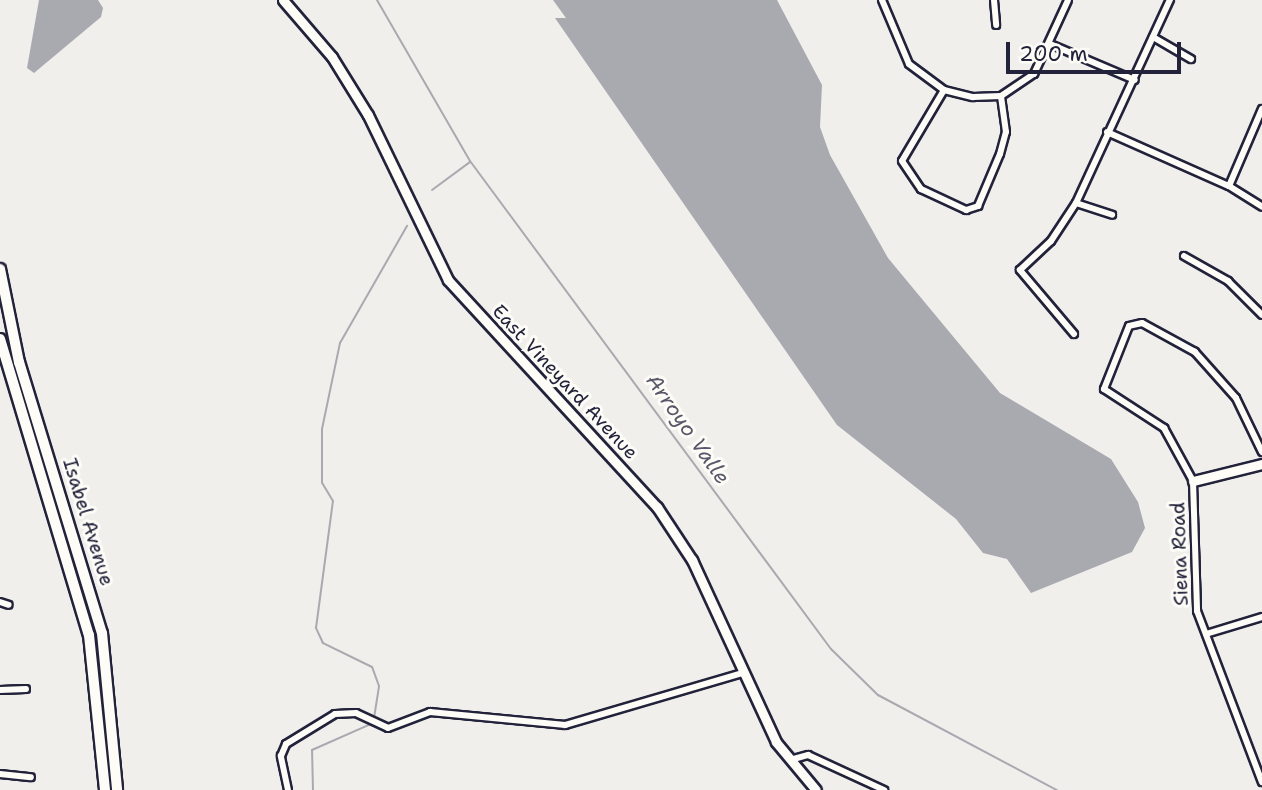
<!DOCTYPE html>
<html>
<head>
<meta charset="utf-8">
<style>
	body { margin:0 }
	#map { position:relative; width:1262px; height:790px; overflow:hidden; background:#f0efec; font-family:"Shantell Sans",sans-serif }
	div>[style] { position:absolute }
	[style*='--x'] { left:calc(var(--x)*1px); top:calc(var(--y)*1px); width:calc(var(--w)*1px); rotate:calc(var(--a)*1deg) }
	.water>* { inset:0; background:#a9a9b0 }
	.stream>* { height:2px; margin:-1px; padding:0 1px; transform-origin:1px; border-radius:1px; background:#a9a9b0 }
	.roads { filter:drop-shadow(2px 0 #22223b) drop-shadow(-2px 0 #22223b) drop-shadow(0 2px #22223b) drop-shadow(0 -2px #22223b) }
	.street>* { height:6px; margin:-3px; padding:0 3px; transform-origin:3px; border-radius:3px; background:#fdfcf7 }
	.secondary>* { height:9px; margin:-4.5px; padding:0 4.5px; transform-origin:4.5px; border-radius:4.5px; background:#fdfcf7 }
	.highway>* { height:10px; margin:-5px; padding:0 5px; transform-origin:5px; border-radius:5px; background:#fdfcf7 }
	span { translate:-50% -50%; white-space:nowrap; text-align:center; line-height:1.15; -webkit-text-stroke:6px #fdfcf7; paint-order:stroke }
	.street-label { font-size:19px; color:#22223b }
	.water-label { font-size:21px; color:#58586a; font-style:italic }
	.scale { position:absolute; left:1006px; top:42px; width:175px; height:32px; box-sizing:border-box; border:4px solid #22223b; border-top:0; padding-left:9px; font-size:21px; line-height:24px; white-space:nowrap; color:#22223b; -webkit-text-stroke:5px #fdfcf7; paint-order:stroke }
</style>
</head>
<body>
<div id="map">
	<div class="water">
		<i style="clip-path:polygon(39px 0,98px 0,103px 8px,101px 17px,34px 73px,27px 68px)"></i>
		<i style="clip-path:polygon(553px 0,777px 0,822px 85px,820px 127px,830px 155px,888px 258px,1000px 393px,1111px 459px,1138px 502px,1145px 528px,1132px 552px,1031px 593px,1007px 559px,983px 553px,956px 519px,837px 425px,555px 18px,566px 18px)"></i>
	</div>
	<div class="stream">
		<i style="--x:377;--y:0;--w:186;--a:60"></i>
		<i style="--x:470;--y:161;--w:607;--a:53.51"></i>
		<i style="--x:831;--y:649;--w:66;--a:44.4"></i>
		<i style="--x:878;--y:695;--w:203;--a:28"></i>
		<i style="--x:432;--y:190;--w:47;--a:-36.4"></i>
		<i style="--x:374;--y:718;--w:32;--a:-81"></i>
		<i style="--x:379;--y:686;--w:20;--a:-110"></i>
		<i style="--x:372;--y:667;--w:55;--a:-153.9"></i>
		<i style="--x:323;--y:643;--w:17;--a:-115"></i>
		<i style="--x:316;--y:628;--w:128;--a:-82.4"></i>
		<i style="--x:333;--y:501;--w:21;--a:-121"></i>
		<i style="--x:322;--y:483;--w:54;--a:-90"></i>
		<i style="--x:322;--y:429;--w:88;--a:-78.2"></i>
		<i style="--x:340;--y:343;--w:135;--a:-60.2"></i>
		<i style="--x:313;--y:790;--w:40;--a:-91.4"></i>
		<i style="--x:312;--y:750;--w:64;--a:-23.8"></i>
	</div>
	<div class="roads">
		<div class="street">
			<i style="--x:882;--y:0;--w:69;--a:67.1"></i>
			<i style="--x:909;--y:64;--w:44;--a:36.6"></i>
			<i style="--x:944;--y:90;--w:30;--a:14"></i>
			<i style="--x:973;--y:97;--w:28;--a:-2"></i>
			<i style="--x:1001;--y:96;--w:40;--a:-34"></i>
			<i style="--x:1034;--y:74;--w:81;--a:-65.3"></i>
			<i style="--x:994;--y:0;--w:25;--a:85"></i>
			<i style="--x:1153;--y:37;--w:44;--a:30.1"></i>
			<i style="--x:1050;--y:44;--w:92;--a:23"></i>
			<i style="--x:944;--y:90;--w:82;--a:120.6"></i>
			<i style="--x:902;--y:161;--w:34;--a:56"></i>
			<i style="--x:921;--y:189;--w:50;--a:25"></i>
			<i style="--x:966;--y:210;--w:13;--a:-18"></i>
			<i style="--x:978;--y:206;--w:56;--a:-67.1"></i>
			<i style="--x:1000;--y:154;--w:23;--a:-75"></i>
			<i style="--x:1006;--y:132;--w:36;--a:-98"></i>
			<i style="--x:1107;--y:132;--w:133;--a:23.9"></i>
			<i style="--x:1229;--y:186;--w:39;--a:32"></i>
			<i style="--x:1229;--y:186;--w:84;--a:-66.8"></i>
			<i style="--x:1076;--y:203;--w:38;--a:18"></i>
			<i style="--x:1184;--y:256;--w:51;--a:29.6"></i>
			<i style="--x:1228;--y:281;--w:48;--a:45"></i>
			<i style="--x:1074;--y:334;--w:84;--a:-130.2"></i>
			<i style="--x:1020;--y:270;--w:42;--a:-43.1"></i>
			<i style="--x:1051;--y:241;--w:45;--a:-56.7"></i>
			<i style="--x:1076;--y:203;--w:224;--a:-65.2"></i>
			<i style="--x:1262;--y:452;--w:60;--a:-115.7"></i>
			<i style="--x:1236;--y:398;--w:62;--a:-131.7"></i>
			<i style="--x:1195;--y:352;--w:60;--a:-151.3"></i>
			<i style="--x:1142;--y:323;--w:13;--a:167"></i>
			<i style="--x:1129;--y:326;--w:68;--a:111.6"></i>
			<i style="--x:1104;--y:389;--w:72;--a:33"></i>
			<i style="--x:1164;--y:428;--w:60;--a:61.3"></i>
			<i style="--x:1193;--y:481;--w:130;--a:88.2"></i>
			<i style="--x:1197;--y:611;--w:183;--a:69.2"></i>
			<i style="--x:0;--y:602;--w:9;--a:18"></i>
			<i style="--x:1206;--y:634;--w:59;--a:-16.9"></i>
			<i style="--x:0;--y:690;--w:26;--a:-2"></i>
			<i style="--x:790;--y:760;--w:19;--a:-16"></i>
			<i style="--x:808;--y:755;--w:84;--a:24.7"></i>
			<i style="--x:0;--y:774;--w:31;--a:6"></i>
			<i style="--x:288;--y:790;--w:35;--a:-102"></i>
			<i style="--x:281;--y:756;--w:13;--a:-67"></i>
			<i style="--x:286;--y:744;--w:57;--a:-31.5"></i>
			<i style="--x:335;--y:714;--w:21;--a:-3"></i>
			<i style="--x:356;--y:713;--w:35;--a:25"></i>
			<i style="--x:388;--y:728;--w:45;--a:-20.9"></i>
			<i style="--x:430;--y:712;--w:136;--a:5.5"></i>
			<i style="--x:565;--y:725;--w:185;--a:-16.3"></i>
		</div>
		<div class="secondary">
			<i style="--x:283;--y:0;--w:75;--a:49.3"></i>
			<i style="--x:332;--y:57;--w:68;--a:58.2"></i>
			<i style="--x:368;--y:115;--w:183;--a:64.1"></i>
			<i style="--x:448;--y:280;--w:309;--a:47.4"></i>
			<i style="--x:657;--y:507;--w:64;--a:56.6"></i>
			<i style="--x:692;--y:560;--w:200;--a:65.2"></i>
			<i style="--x:776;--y:742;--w:62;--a:50.2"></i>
			<i style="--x:1193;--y:481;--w:71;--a:-13.8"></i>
		</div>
		<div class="highway">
			<i style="--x:0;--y:269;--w:95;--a:78.5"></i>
			<i style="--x:19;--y:362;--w:283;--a:73"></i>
			<i style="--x:102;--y:633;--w:158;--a:84.5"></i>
			<i style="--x:0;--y:339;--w:309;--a:73.3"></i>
			<i style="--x:89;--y:635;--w:156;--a:84.1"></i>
		</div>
	</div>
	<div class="street-label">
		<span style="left:565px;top:382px;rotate:47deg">East Vineyard Avenue</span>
		<span style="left:88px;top:522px;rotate:73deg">Isabel Avenue</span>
		<span style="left:1180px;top:554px;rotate:-92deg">Siena Road</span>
	</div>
	<div class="water-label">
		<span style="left:688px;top:429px;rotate:55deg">Arroyo Valle</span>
	</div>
	<div class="scale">200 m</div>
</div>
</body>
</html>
